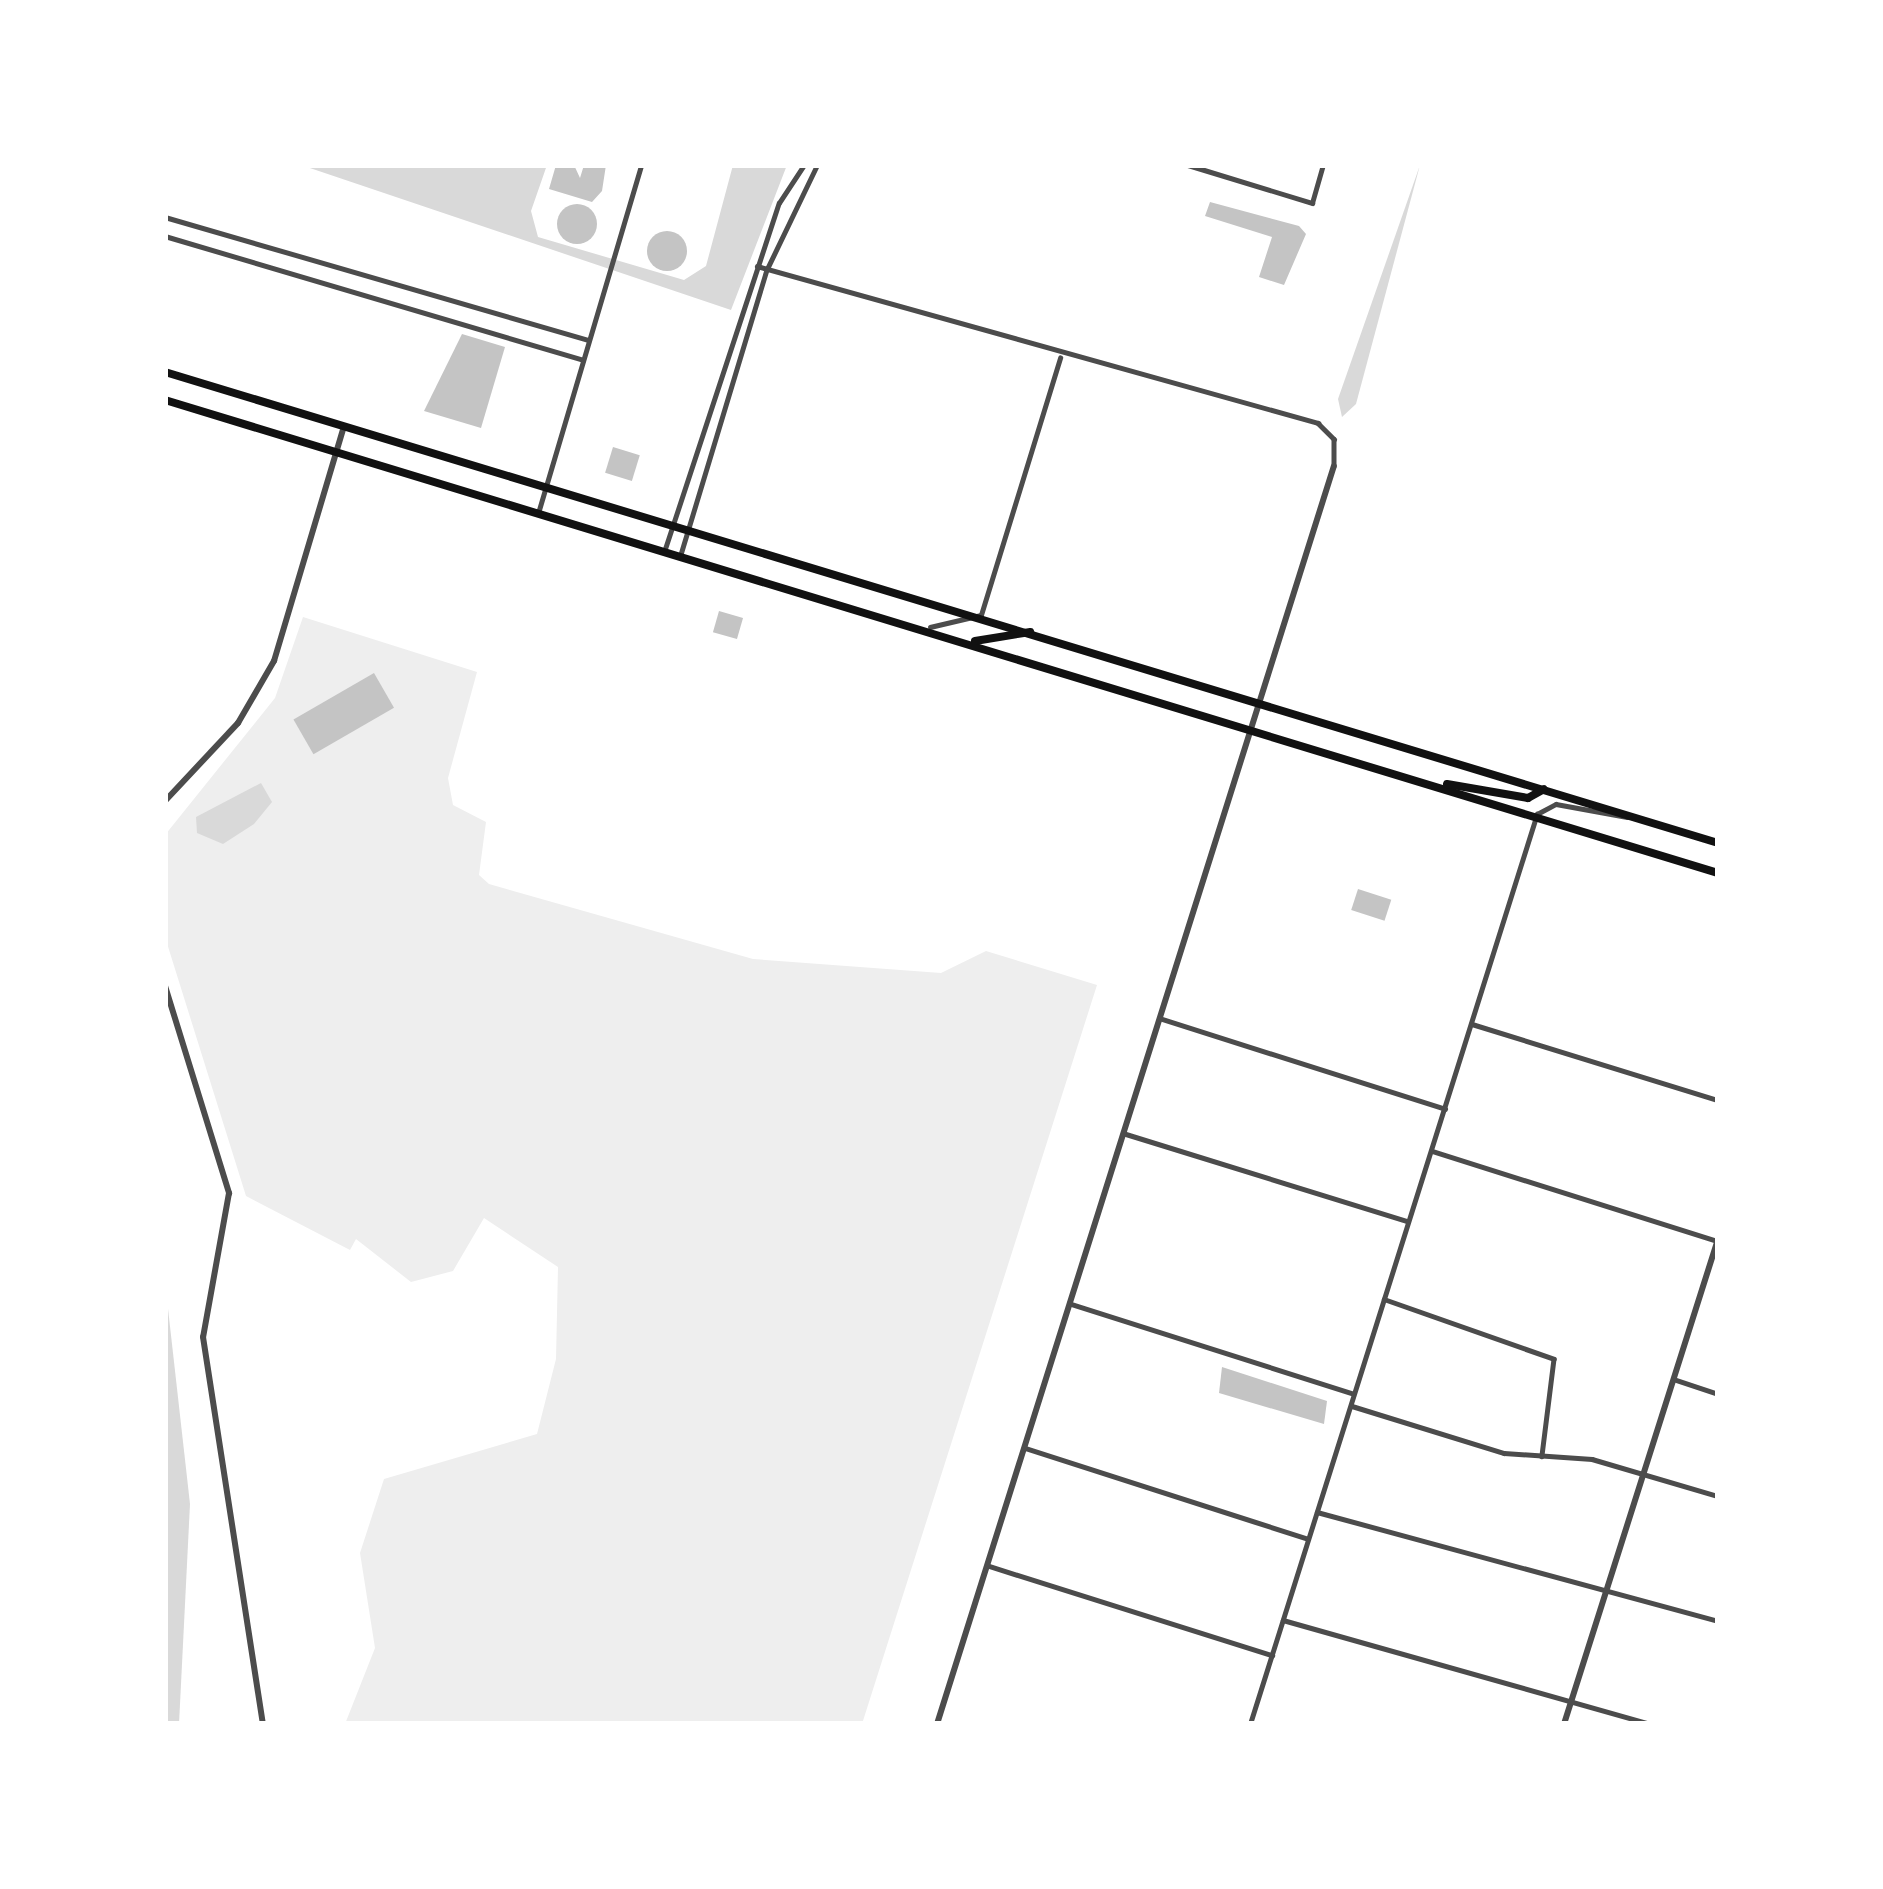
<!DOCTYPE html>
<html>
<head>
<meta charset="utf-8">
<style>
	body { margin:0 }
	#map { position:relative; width:1883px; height:1889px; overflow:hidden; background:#fff; font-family:"PT Sans Narrow",sans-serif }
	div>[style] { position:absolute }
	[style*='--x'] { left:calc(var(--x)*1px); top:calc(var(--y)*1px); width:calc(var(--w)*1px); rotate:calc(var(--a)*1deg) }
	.green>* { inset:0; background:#eee }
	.water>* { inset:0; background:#d9d9d9 }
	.building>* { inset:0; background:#c4c4c4; transform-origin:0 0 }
	.round { border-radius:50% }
	.minor>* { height:4.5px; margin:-2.25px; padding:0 2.25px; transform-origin:2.25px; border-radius:2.25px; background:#4c4c4c }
	.tertiary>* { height:6px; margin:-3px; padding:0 3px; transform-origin:3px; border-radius:3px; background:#4c4c4c }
	.primary>* { height:8px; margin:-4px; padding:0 4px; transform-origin:4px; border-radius:4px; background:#111 }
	span { translate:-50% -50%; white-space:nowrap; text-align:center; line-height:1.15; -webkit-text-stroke:9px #fff; paint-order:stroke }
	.frame { position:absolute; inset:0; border:168px solid #fff; pointer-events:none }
</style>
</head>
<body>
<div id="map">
	<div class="green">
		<i style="clip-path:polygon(303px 617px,477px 672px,448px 778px,453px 805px,486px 822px,479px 875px,489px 884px,753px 959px,941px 973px,986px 951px,1097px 985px,862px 1724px,345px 1724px,375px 1648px,360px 1553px,384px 1479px,537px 1434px,556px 1359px,558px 1267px,484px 1218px,453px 1271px,411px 1282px,356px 1239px,350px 1250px,246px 1196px,165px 937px,165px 835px,275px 698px)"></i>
	</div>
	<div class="water">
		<i style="clip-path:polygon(301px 165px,547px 165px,531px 211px,538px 237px,684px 280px,706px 266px,733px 165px,787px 165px,731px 310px)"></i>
		<i style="clip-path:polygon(1420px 165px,1356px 404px,1342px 417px,1338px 399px)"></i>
		<i style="clip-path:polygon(261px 783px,272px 802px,254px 824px,223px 844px,197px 833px,196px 817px)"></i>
		<i style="clip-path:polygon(165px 1282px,190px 1504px,179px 1724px,165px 1724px)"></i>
	</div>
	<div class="building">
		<i style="clip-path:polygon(556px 165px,574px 165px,580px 178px,584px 165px,606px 165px,602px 191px,592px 202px,549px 189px)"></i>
		<i style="clip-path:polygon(1210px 202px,1299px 226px,1306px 234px,1284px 285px,1259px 277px,1272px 237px,1205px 216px)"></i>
		<i class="round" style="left:557px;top:204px;width:40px;height:40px"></i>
		<i class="round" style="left:647px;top:231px;width:40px;height:40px"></i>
		<i style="clip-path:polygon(462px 334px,505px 347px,481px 428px,424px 411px)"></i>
		<i style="left:613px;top:447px;width:28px;height:27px;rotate:17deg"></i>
		<i style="left:719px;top:611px;width:25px;height:22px;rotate:16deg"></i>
		<i style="left:374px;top:673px;width:40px;height:93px;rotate:60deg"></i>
		<i style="left:1358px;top:889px;width:35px;height:22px;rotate:18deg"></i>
		<i style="clip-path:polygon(1222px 1367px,1327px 1401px,1324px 1424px,1219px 1393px)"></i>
	</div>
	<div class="minor">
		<i style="--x:1188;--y:165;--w:130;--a:17"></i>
		<i style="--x:1312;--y:203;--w:40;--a:-74"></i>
		<i style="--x:165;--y:217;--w:441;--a:16.2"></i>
		<i style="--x:165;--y:236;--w:436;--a:16.5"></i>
		<i style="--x:757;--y:266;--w:583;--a:15.63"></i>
		<i style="--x:1318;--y:423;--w:23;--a:45"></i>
		<i style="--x:1334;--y:439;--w:27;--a:90"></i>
		<i style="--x:539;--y:510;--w:360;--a:-73.5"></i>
		<i style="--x:665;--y:549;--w:364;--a:-71.8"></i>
		<i style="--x:779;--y:203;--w:45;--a:-56.7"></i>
		<i style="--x:681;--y:553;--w:297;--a:-73.2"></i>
		<i style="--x:767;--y:269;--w:115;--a:-64.3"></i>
		<i style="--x:930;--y:627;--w:52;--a:-13.2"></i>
		<i style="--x:981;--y:615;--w:269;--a:-72.9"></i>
		<i style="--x:1162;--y:1019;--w:297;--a:17.6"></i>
		<i style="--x:1472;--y:1024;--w:257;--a:17.2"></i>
		<i style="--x:1126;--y:1134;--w:294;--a:17.2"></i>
		<i style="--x:1432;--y:1151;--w:300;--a:17.5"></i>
		<i style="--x:1384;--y:1299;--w:180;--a:19.4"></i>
		<i style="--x:1554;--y:1359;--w:98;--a:97.1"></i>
		<i style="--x:1071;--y:1304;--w:294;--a:17.6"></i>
		<i style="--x:1673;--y:1379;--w:47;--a:18.4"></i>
		<i style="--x:1352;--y:1406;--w:159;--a:17.2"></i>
		<i style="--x:1504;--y:1453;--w:88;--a:3.9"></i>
		<i style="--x:1592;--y:1459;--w:131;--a:16.4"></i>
		<i style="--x:1025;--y:1448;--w:297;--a:17.8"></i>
		<i style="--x:1317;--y:1512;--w:416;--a:15.2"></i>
		<i style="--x:989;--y:1566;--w:297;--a:17.5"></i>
		<i style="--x:1283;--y:1620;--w:382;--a:15.8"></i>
		<i style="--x:1250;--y:1724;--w:954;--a:-72.5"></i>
		<i style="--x:1537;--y:814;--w:21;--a:-28"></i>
		<i style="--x:1556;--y:804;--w:72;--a:10.4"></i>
	</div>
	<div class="tertiary">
		<i style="--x:165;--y:801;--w:107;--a:-46.9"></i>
		<i style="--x:238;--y:723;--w:72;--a:-59.9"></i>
		<i style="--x:274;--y:661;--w:245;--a:-73.4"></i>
		<i style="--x:165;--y:986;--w:217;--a:72.8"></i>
		<i style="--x:229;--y:1193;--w:146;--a:100.2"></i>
		<i style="--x:203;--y:1337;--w:392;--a:81.2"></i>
		<i style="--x:937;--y:1724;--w:1319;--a:-72.49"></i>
		<i style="--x:1564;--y:1724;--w:509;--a:-72.38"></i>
	</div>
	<div class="primary">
		<i style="--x:165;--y:372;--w:1623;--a:16.87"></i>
		<i style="--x:165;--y:400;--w:1623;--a:16.94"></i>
		<i style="--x:975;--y:641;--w:56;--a:-9.3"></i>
		<i style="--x:1447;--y:784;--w:82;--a:9.8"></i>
		<i style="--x:1528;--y:798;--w:18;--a:-29"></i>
	</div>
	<div class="frame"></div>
</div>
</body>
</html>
